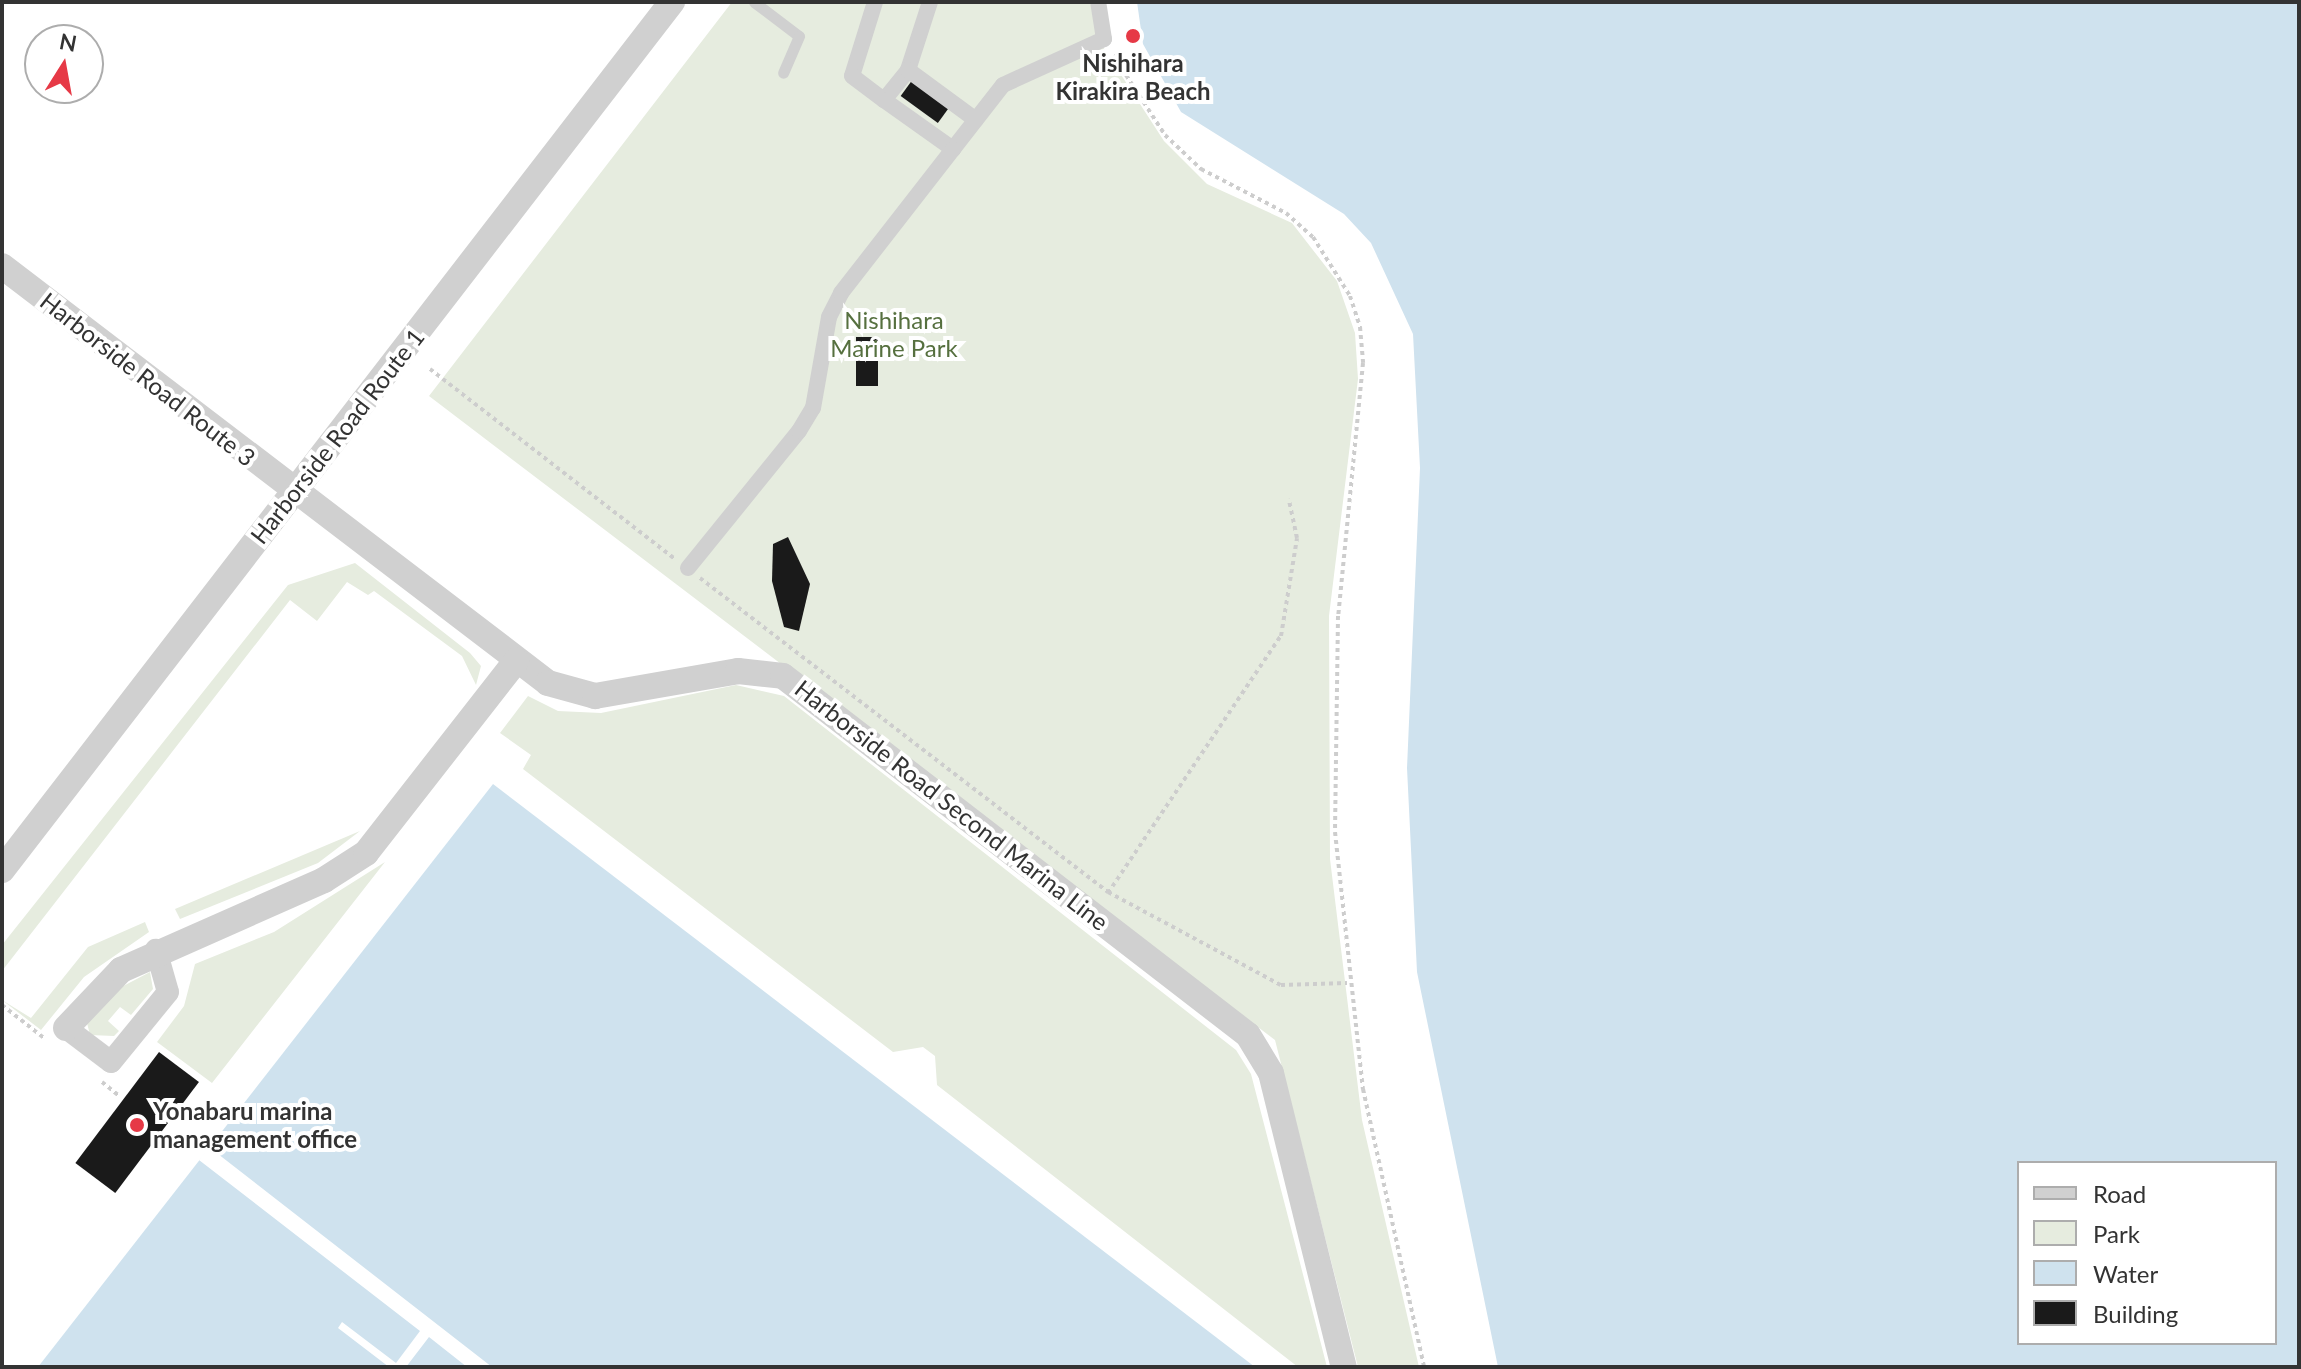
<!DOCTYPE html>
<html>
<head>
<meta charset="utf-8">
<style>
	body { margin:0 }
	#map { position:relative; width:2301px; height:1369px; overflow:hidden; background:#fff; font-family:Lato,sans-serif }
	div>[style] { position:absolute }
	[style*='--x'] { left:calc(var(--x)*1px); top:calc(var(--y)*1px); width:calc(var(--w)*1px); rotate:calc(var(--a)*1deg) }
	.green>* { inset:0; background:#e6ecdf }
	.water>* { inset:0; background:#cfe2ee }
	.pier>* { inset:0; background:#fff }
	.building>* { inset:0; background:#1a1a1a; transform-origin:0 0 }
	.path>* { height:4px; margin-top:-2px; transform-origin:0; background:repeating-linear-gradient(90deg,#cdcdcd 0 4px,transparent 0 8px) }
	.service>* { height:11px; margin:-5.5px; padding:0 5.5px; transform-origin:5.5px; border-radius:5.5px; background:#d0d0d0 }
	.pedestrian>* { height:16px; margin:-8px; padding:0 8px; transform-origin:8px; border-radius:8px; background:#d0d0d0 }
	.minor>* { height:22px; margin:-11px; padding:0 11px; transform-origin:11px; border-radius:11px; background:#d0d0d0 }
	.tertiary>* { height:26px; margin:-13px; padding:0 13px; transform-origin:13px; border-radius:13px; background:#d0d0d0 }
	.dots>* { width:22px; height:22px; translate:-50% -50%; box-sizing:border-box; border:4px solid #fff; border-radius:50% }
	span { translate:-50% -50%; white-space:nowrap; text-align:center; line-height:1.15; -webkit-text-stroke:8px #fff; paint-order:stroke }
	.poi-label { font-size:24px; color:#333; font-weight:700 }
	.left { translate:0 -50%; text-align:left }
	.park-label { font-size:24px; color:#56703f }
	.street-label { font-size:24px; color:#333 }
	.frame { position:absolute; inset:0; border:4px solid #333; pointer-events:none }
	.legend { position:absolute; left:2017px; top:1161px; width:260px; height:184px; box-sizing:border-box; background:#fff; border:2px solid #adadad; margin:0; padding:10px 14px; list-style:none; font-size:24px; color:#333 }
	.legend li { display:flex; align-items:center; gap:16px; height:40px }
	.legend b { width:40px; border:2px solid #adadad }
	.north { position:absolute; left:24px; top:24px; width:80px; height:80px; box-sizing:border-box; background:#fff; border:2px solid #adadad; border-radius:50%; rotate:11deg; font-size:22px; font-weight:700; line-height:32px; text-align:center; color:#333 }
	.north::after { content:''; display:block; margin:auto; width:28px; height:36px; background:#e63946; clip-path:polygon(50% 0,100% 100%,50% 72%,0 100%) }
</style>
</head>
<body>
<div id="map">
	<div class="green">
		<i style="clip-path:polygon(732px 2px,1090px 2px,1103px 47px,1164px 141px,1207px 184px,1292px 223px,1337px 281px,1355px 333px,1358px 379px,1329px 616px,1330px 859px,1362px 1120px,1419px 1367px,1358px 1367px,1275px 1040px,429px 396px)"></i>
		<i style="clip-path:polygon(355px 563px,470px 653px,481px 666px,476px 685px,462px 656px,374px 591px,368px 595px,347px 582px,317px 621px,290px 600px,2px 971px,2px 945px,288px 585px)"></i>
		<i style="clip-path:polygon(736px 685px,784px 696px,1236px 1050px,1251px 1074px,1327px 1367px,1298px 1367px,937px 1085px,935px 1056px,923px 1047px,893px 1052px,523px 769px,531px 755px,500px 733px,528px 696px,558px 711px,601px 713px)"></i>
		<i style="clip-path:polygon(360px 831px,318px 863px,180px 919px,175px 909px)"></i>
		<i style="clip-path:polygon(385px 862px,212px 1083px,157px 1042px,184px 1006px,195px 964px,274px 932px)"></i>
		<i style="clip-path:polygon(145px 922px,149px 932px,84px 977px,41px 1030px,2px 1000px,31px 1018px,88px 947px)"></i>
		<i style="clip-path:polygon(150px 972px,153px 989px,131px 1015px,120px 1007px,108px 1021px,119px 1031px,114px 1036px,90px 1035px,87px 1023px,110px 993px)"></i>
	</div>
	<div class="water">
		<i style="clip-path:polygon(evenodd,1137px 2px,2299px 2px,2299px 1367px,1498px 1367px,1417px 972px,1407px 768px,1420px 468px,1413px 334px,1371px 243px,1344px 214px,1181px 112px,1143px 44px,1137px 2px,2019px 1163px,2275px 1163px,2275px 1343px,2019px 1343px,2019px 1163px)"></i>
		<i style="clip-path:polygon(493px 784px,1255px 1367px,38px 1367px)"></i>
	</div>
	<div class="pier">
		<i style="clip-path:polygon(209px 1147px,492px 1367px,467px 1367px,429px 1337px,406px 1367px,389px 1367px,338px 1328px,342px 1322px,396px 1363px,420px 1331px,199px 1160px)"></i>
	</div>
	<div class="building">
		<i style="left:913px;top:79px;width:46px;height:21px;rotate:36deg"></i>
		<i style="left:856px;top:337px;width:22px;height:49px"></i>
		<i style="clip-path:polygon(788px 537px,810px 584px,799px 631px,784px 627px,772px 581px,773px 544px)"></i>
		<i style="left:159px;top:1052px;width:50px;height:139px;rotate:37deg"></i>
	</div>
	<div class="path">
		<i style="--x:1113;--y:55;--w:95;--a:57"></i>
		<i style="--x:1165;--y:135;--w:50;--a:43.4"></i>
		<i style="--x:1201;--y:169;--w:96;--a:27.4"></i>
		<i style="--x:1286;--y:213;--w:36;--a:42"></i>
		<i style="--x:1313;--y:237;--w:70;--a:57.9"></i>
		<i style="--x:1350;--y:296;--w:33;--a:72"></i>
		<i style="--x:1360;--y:327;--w:36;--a:85"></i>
		<i style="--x:1363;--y:363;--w:254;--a:95.6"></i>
		<i style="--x:1338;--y:616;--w:216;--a:90.8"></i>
		<i style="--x:1335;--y:832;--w:259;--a:83.8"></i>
		<i style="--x:1363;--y:1089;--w:285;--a:77.6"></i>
		<i style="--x:430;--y:369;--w:309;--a:37.8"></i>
		<i style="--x:700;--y:578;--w:515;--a:37.58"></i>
		<i style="--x:1108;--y:892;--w:196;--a:28.3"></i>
		<i style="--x:1281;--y:985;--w:66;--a:-1.7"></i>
		<i style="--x:1108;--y:893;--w:310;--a:-56.1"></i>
		<i style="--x:1281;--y:636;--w:99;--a:-80.7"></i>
		<i style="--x:1297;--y:538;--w:40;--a:-102"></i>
		<i style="--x:2;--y:1005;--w:53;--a:38.2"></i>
		<i style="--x:102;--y:1082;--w:22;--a:39"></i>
	</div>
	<div class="service">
		<i style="--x:754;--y:2;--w:56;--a:37.1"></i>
		<i style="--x:799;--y:36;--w:40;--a:113.4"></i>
	</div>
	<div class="pedestrian">
		<i style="--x:875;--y:2;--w:77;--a:107.3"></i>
		<i style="--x:852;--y:76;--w:40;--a:37"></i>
		<i style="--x:884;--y:100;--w:38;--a:-51"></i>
		<i style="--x:908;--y:70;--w:71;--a:-72.1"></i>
		<i style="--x:908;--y:70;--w:84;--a:36.3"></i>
		<i style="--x:884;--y:100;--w:85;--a:35.4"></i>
		<i style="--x:953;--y:149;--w:81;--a:-52"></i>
		<i style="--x:1003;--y:85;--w:111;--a:-24.5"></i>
		<i style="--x:1104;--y:39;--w:37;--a:-99"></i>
		<i style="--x:688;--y:568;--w:176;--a:-51"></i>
		<i style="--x:799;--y:431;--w:27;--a:-59"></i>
		<i style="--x:813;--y:408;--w:92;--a:-80"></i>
		<i style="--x:829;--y:317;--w:27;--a:-63"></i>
		<i style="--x:841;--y:293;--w:182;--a:-52.1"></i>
	</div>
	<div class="minor">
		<i style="--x:66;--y:1028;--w:56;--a:37.1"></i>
		<i style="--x:111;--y:1062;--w:90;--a:-50.8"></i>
		<i style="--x:168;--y:992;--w:44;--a:-105.9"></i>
	</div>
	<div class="tertiary">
		<i style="--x:2;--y:266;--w:687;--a:37.37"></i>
		<i style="--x:548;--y:683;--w:49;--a:15.5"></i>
		<i style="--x:595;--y:696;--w:145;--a:-9.9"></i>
		<i style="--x:738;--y:671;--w:45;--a:6.3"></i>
		<i style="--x:783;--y:676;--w:587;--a:37.67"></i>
		<i style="--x:1248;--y:1035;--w:44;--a:58.8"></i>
		<i style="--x:1271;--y:1073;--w:303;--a:76.1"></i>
		<i style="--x:2;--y:870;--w:1097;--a:-52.34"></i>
		<i style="--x:66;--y:1028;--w:80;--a:-46.5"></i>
		<i style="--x:121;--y:970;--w:222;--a:-23.9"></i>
		<i style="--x:324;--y:880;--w:50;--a:-32.7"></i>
		<i style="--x:366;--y:853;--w:244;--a:-52"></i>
	</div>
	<div class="dots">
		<i style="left:1133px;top:36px;background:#e63946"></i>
		<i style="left:137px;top:1125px;background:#e63946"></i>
	</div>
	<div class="poi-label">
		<span style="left:1133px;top:77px">Nishihara<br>Kirakira Beach</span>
		<span class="left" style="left:153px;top:1125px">Yonabaru marina<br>management office</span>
	</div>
	<div class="park-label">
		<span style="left:894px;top:334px">Nishihara<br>Marine Park</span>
	</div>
	<div class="street-label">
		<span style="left:148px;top:379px;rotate:38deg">Harborside Road Route 3</span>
		<span style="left:337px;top:436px;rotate:-52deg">Harborside Road Route 1</span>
		<span style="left:952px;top:805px;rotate:38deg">Harborside Road Second Marina Line</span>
	</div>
	<div class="frame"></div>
	<ul class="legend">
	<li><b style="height:10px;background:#d0d0d0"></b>Road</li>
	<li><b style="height:22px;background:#e6ecdf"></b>Park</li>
	<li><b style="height:22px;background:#cfe2ee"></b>Water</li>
	<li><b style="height:22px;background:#1a1a1a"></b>Building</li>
	</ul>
	<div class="north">N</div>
</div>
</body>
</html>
